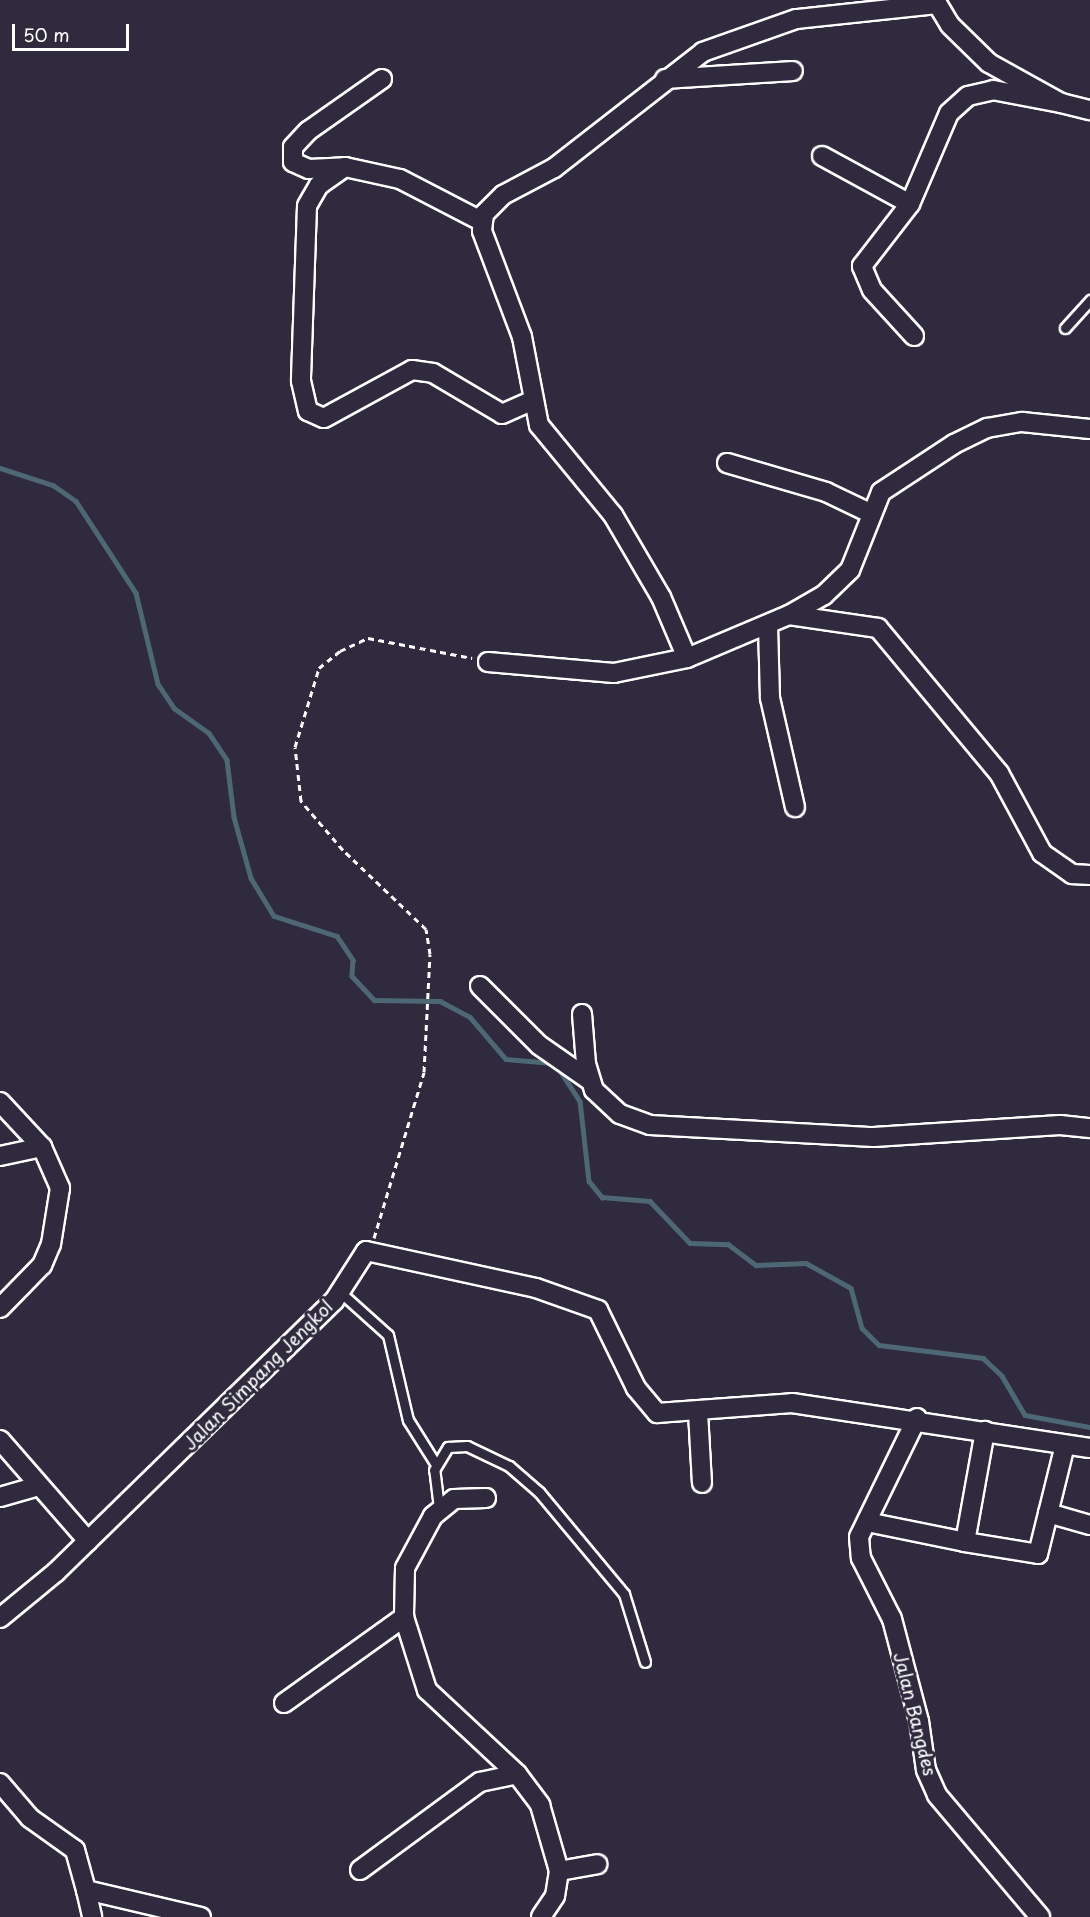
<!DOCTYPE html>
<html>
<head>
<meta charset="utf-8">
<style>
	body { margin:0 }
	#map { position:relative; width:1090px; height:1917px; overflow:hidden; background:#2f2a3d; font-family:"Playpen Sans",sans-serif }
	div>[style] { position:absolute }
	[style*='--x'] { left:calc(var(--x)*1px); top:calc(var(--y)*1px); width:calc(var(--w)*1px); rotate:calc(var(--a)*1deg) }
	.stream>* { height:4.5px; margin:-2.25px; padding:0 2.25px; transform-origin:2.25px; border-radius:2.25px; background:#4d6775 }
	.path>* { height:3px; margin-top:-1.5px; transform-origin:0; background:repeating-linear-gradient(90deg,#fff 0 6px,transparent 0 10.5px) }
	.roads { filter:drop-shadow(2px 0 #fff) drop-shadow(-2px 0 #fff) drop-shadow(0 2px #fff) drop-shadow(0 -2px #fff) }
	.lane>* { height:9px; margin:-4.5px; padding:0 4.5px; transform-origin:4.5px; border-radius:4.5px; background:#2f2a3d }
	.street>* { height:18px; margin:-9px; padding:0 9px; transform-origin:9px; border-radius:9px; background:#2f2a3d }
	span { translate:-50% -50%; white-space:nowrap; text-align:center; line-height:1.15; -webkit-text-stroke:6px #2f2a3d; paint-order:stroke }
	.street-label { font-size:18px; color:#fff }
	.scale { position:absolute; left:12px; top:24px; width:117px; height:27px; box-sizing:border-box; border:3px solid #fff; border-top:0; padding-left:8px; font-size:18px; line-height:21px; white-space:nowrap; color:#fff; -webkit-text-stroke:4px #2f2a3d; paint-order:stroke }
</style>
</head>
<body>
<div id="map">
	<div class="stream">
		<i style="--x:0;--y:468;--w:56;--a:17.8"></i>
		<i style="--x:53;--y:485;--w:28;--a:35"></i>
		<i style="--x:76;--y:501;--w:110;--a:56.9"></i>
		<i style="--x:136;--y:593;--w:94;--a:76.4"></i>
		<i style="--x:158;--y:684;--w:29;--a:56"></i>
		<i style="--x:174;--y:708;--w:43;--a:35.5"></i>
		<i style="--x:209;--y:733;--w:32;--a:56"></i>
		<i style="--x:227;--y:760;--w:57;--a:83"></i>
		<i style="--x:234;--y:817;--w:63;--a:74.4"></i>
		<i style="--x:251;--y:878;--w:44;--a:58.8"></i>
		<i style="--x:274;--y:916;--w:66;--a:17.6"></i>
		<i style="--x:337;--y:936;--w:29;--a:56"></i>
		<i style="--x:353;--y:960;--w:16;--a:94"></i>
		<i style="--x:352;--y:976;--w:33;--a:47"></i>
		<i style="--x:374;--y:1000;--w:66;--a:0.9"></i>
		<i style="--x:440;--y:1001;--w:34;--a:28"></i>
		<i style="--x:470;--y:1017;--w:55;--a:49.4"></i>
		<i style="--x:506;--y:1059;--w:47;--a:4.9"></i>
		<i style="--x:559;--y:1069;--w:38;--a:57"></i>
		<i style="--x:580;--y:1101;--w:81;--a:83.6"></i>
		<i style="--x:589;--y:1181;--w:21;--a:51"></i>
		<i style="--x:602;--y:1197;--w:48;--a:4.8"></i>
		<i style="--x:650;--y:1201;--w:58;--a:46.4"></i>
		<i style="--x:690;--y:1243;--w:38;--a:2"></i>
		<i style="--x:728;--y:1244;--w:35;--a:37"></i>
		<i style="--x:756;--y:1265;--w:50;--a:-2.3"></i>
		<i style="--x:806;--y:1263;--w:51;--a:29.1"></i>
		<i style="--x:851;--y:1288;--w:41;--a:74.6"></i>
		<i style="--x:862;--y:1328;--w:24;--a:45"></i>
		<i style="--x:879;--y:1345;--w:105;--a:7.1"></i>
		<i style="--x:983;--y:1358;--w:26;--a:43"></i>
		<i style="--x:1002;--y:1376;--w:45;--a:59.5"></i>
		<i style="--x:1025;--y:1415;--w:66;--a:10.5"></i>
	</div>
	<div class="path">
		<i style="--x:374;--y:1238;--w:173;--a:-73.2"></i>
		<i style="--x:424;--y:1072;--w:118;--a:-87.1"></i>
		<i style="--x:430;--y:954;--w:25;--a:-99"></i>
		<i style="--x:426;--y:929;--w:115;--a:-136.4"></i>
		<i style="--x:343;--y:850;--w:65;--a:-130.6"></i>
		<i style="--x:301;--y:801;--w:54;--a:-96.3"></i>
		<i style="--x:295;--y:747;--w:83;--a:-73.1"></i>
		<i style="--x:319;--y:668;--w:27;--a:-39"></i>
		<i style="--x:340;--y:651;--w:31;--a:-25"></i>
		<i style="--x:368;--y:638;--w:106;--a:10.9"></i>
	</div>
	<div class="roads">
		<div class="lane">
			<i style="--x:1065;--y:328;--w:38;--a:-48"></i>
			<i style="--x:340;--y:1292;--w:64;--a:41.9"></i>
			<i style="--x:388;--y:1335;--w:87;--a:76.8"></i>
			<i style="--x:408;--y:1420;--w:51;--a:57.9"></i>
			<i style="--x:439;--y:1508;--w:38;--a:-97"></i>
			<i style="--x:434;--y:1470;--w:27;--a:-59"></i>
			<i style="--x:448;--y:1447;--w:19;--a:-3"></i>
			<i style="--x:467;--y:1446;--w:47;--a:25.5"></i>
			<i style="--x:509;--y:1466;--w:40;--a:41"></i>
			<i style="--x:539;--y:1492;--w:133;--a:50.2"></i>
			<i style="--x:624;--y:1594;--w:71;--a:72.8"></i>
		</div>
		<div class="street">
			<i style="--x:935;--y:0;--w:29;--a:59"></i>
			<i style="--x:950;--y:25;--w:54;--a:44.3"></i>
			<i style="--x:989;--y:63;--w:82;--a:29.1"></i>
			<i style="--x:1061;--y:103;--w:30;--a:14"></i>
			<i style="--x:937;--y:4;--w:142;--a:173.9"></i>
			<i style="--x:796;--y:19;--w:99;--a:160.5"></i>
			<i style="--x:703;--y:52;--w:189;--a:142.1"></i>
			<i style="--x:554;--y:168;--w:58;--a:152.1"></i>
			<i style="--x:503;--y:195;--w:27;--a:135"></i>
			<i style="--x:484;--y:214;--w:17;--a:97"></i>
			<i style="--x:482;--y:231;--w:113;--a:69.3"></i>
			<i style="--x:522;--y:337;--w:90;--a:79.1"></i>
			<i style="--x:539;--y:425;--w:117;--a:50.6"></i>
			<i style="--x:613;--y:515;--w:95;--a:59.7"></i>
			<i style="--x:661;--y:597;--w:66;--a:66.9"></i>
			<i style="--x:687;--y:658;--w:111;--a:-22.9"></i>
			<i style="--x:789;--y:615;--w:90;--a:8.3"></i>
			<i style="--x:878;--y:628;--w:189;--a:50.2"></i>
			<i style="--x:999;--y:773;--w:91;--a:61.7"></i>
			<i style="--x:1042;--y:853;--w:37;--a:35"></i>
			<i style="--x:1072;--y:874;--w:18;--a:3"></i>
			<i style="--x:382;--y:79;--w:90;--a:144.9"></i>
			<i style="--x:308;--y:131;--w:22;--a:133"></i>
			<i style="--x:293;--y:147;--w:15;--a:90"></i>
			<i style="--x:293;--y:162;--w:17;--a:24"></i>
			<i style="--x:309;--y:169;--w:36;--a:-3"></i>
			<i style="--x:345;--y:167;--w:56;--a:12.3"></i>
			<i style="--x:400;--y:179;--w:93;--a:27.4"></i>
			<i style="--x:665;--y:79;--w:128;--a:-3.6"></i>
			<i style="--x:822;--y:156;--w:100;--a:28.6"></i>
			<i style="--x:345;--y:167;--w:32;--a:145"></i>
			<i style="--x:319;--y:185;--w:24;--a:120"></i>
			<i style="--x:307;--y:206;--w:175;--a:92"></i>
			<i style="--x:301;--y:381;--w:31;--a:77"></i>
			<i style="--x:308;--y:411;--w:17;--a:24"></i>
			<i style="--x:324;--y:418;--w:100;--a:-28.6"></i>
			<i style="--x:412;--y:370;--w:21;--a:8"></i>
			<i style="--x:433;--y:373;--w:80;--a:30.7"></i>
			<i style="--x:502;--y:414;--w:32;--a:-24"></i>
			<i style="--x:914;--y:336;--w:62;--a:-132.4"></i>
			<i style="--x:872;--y:290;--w:26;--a:-113"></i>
			<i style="--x:862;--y:266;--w:78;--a:-52.3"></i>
			<i style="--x:910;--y:204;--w:99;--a:-66.8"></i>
			<i style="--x:949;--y:113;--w:25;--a:-42"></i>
			<i style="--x:968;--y:96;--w:26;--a:-13"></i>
			<i style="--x:993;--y:90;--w:69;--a:10.8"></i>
			<i style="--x:727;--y:463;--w:103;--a:16.3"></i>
			<i style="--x:826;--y:492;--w:49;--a:25.5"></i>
			<i style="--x:789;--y:615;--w:40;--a:-29.7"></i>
			<i style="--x:824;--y:595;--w:36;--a:-44"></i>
			<i style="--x:850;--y:570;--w:84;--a:-68.3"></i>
			<i style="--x:881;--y:492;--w:87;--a:-33.3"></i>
			<i style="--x:954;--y:444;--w:37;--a:-26"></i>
			<i style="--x:987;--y:428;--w:36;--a:-10"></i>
			<i style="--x:1022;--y:422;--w:68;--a:5.9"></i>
			<i style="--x:768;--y:626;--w:72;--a:88.4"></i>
			<i style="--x:770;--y:698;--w:112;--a:77.1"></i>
			<i style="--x:488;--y:662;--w:126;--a:5"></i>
			<i style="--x:614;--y:673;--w:75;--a:-11.6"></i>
			<i style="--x:480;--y:986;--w:83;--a:45"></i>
			<i style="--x:539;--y:1045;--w:60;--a:34.8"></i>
			<i style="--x:582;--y:1014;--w:50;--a:85.4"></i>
			<i style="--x:586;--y:1064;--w:27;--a:73"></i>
			<i style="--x:594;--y:1090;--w:35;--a:43"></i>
			<i style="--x:620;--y:1114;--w:32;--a:20"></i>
			<i style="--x:650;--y:1125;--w:224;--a:3.1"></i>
			<i style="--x:874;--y:1137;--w:186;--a:-3.7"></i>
			<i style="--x:1060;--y:1125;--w:30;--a:6"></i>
			<i style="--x:0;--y:1102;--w:62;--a:47"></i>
			<i style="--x:42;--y:1147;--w:45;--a:66.3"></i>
			<i style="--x:60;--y:1188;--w:57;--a:99.1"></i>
			<i style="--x:51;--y:1244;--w:23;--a:113"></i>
			<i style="--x:42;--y:1265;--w:60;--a:134.3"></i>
			<i style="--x:0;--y:1156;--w:43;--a:-12.1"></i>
			<i style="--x:698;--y:1412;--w:71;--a:86.8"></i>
			<i style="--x:917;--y:1418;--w:132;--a:116"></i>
			<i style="--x:859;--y:1537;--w:21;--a:85"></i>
			<i style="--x:861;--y:1558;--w:68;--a:63.1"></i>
			<i style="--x:892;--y:1619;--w:106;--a:75.2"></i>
			<i style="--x:919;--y:1721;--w:49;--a:81.9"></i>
			<i style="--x:926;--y:1770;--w:27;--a:66"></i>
			<i style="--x:937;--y:1795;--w:160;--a:49.8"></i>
			<i style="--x:0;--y:1440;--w:134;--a:48.9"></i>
			<i style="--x:0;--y:1497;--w:40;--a:-16"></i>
			<i style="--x:486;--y:1498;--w:32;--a:178"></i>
			<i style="--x:454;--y:1499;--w:27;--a:141"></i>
			<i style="--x:433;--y:1516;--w:59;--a:118.3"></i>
			<i style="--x:405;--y:1568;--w:49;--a:91.2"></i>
			<i style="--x:404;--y:1617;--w:77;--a:72.5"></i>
			<i style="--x:427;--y:1690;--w:123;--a:43"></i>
			<i style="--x:1048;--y:1513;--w:44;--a:15.9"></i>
			<i style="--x:867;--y:1522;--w:100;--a:11.5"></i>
			<i style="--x:965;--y:1542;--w:113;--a:-79.8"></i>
			<i style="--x:965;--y:1542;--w:74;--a:9.3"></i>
			<i style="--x:1038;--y:1554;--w:112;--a:-76.1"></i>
			<i style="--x:0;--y:1618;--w:72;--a:-39.4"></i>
			<i style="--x:56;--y:1572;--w:388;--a:-44.3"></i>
			<i style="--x:334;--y:1301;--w:59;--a:-57.4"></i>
			<i style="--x:366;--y:1251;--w:174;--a:12.3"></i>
			<i style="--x:536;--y:1288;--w:66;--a:19.5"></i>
			<i style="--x:598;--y:1310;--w:87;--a:64"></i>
			<i style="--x:636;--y:1388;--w:33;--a:50"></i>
			<i style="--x:657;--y:1413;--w:135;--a:-4.2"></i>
			<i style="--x:792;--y:1403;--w:301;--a:8.6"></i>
			<i style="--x:284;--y:1703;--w:148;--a:-35.6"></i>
			<i style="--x:0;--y:1783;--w:46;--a:49.4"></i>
			<i style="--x:30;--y:1818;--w:55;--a:35.4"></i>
			<i style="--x:75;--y:1850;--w:41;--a:74.6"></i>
			<i style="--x:86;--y:1890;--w:118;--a:13.2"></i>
			<i style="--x:360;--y:1870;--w:149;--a:-36.3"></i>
			<i style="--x:480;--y:1782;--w:38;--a:-12"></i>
			<i style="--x:517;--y:1774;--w:39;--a:53"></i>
			<i style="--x:540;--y:1805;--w:69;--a:73.9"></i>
			<i style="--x:559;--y:1871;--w:25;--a:99"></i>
			<i style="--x:555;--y:1896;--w:25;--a:124"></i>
			<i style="--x:559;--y:1871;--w:39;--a:-10"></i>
			<i style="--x:86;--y:1890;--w:28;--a:77"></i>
		</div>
	</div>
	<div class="street-label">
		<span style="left:258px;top:1375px;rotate:-45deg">Jalan Simpang Jengkol</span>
		<span style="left:915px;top:1714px;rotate:76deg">Jalan Bangdes</span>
	</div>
	<div class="scale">50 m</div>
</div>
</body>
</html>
